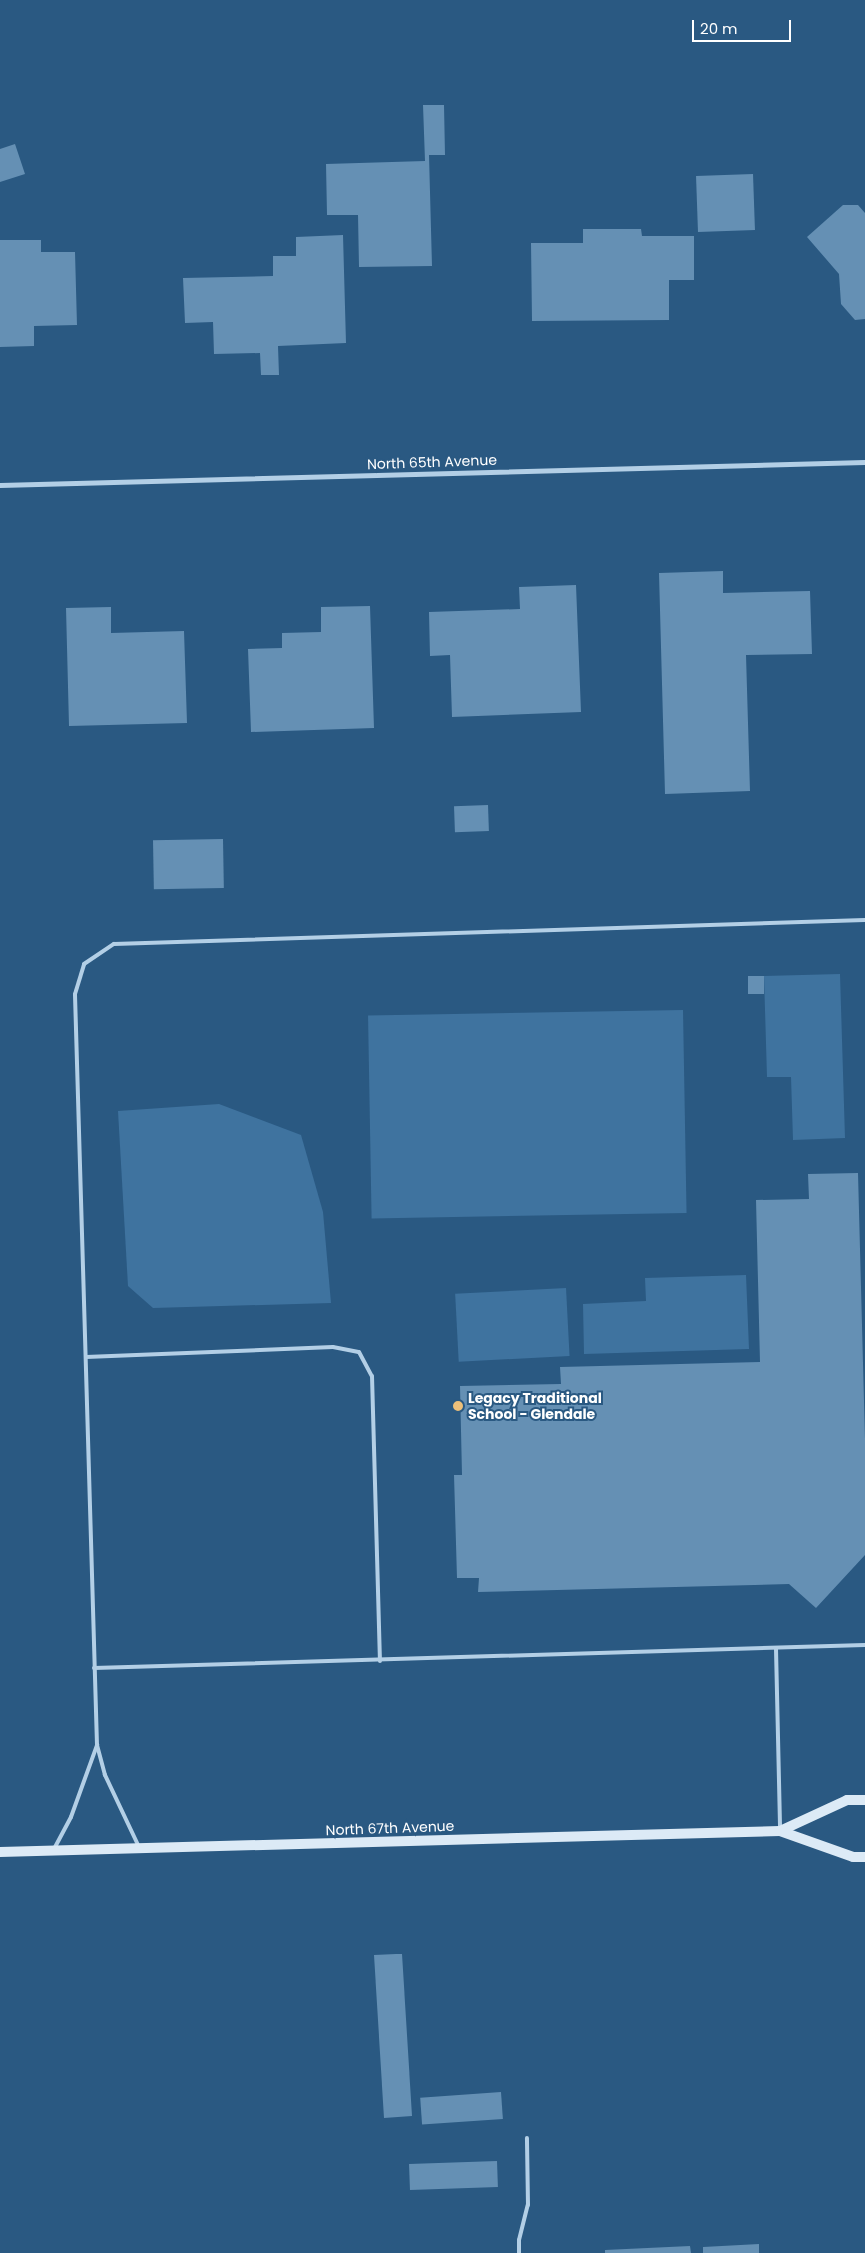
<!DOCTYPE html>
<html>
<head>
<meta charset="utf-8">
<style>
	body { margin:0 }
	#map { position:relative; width:865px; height:2253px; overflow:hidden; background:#2a5982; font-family:Poppins,sans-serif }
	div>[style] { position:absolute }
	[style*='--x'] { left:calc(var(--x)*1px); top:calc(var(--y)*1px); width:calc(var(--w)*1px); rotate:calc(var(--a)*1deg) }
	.green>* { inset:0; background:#3f739f; transform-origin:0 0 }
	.building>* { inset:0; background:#6590b4; transform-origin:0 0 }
	.service>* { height:4px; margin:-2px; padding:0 2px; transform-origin:2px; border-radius:2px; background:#b3cfe6 }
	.minor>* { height:5px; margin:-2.5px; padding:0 2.5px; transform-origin:2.5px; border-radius:2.5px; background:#b3cfe6 }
	.secondary>* { height:10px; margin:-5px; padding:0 5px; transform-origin:5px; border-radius:5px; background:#dceaf6 }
	.dots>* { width:14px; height:14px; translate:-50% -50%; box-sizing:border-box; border:2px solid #2a5982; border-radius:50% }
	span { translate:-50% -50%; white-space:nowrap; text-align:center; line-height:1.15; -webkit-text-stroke:4px #2a5982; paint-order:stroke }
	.street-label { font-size:14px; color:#fff }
	.poi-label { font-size:14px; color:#fff; font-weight:700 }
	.left { translate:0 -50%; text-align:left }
	.scale { position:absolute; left:692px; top:20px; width:99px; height:22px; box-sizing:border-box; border:2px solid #fff; border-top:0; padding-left:6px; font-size:15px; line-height:18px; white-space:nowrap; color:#fff; -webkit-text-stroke:4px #2a5982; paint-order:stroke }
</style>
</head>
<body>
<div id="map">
	<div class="green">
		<i style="clip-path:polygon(840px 974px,845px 1138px,793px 1140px,791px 1077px,767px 1077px,764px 976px)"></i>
		<i style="left:683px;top:1010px;width:203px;height:315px;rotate:89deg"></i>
		<i style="clip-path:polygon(219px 1104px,301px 1135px,323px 1212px,331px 1303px,153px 1308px,128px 1286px,118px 1111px)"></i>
		<i style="clip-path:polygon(746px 1275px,749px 1349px,584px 1354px,583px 1304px,646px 1301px,645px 1278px)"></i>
		<i style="left:566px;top:1288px;width:68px;height:111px;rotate:87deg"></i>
	</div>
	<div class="building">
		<i style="clip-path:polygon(423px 105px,444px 105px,445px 155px,429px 155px,432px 266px,359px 267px,358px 215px,327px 215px,326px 164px,425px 161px)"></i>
		<i style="clip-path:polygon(15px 144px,25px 174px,0 182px,0 149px)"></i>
		<i style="left:753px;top:174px;width:56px;height:57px;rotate:88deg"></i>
		<i style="clip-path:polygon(843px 205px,858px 205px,865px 213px,865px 319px,855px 320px,841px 304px,839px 274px,807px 237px)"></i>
		<i style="clip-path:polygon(583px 229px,641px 229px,642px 236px,694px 236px,694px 280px,669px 280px,669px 320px,532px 321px,531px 243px,583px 243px)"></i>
		<i style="clip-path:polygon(343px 235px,346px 343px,278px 346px,279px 375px,261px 375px,260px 353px,214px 354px,213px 322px,185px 323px,183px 278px,273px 276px,273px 256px,296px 256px,296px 237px)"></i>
		<i style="clip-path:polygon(0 240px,41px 240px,41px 252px,75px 252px,77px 325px,34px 326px,34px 346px,0 347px)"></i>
		<i style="clip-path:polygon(723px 571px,723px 593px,810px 591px,812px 654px,746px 655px,750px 791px,665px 794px,659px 573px)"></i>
		<i style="clip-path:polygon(576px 585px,581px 712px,452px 717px,450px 655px,430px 656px,429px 612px,520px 609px,519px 587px)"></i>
		<i style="clip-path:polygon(370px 606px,374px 728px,251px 732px,248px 649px,282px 648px,282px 633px,321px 632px,321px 607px)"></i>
		<i style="clip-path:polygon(111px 607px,111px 633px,184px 631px,187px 723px,69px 726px,66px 608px)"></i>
		<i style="left:488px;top:805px;width:26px;height:34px;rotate:88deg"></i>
		<i style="left:223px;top:839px;width:49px;height:70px;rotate:89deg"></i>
		<i style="left:748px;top:976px;width:16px;height:18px"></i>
		<i style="clip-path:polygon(858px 1173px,865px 1439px,865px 1555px,816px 1608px,789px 1584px,478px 1592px,479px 1578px,457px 1578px,454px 1475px,462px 1475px,460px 1386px,561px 1384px,560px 1367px,760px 1362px,756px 1200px,809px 1199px,808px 1174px)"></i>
		<i style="clip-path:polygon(396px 1954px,402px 1954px,412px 2116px,384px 2118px,374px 1955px)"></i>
		<i style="left:501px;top:2092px;width:27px;height:81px;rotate:86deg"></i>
		<i style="left:497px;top:2161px;width:26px;height:88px;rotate:88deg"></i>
		<i style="clip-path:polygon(759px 2244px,759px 2253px,703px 2253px,703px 2247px)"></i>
		<i style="clip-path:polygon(690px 2246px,691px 2253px,605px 2253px,605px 2250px)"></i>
	</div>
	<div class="service">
		<i style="--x:86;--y:1357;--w:247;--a:-2.3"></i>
		<i style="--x:333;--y:1347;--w:26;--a:11"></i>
		<i style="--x:359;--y:1352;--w:27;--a:62"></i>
		<i style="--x:372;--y:1376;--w:285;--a:88.4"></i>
		<i style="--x:776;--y:1649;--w:181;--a:88.7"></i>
		<i style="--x:94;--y:1668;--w:771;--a:-1.71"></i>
		<i style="--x:139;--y:1847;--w:80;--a:-115.3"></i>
		<i style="--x:105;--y:1775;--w:31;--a:-105"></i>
		<i style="--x:97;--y:1745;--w:751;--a:-91.68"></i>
		<i style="--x:75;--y:994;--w:31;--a:-73"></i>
		<i style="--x:84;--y:964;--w:36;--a:-34"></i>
		<i style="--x:114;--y:944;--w:751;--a:-1.83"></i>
		<i style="--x:54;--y:1849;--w:36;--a:-62"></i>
		<i style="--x:71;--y:1817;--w:77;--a:-70.1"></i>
		<i style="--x:519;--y:2253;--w:13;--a:-90"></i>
		<i style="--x:519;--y:2240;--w:36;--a:-76"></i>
		<i style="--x:528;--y:2205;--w:67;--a:-90.9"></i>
	</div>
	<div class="minor">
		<i style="--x:0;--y:485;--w:865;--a:-1.52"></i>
	</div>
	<div class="secondary">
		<i style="--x:780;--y:1831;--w:74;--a:-24.8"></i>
		<i style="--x:847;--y:1800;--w:18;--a:0"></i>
		<i style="--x:0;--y:1852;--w:780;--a:-1.54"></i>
		<i style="--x:780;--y:1831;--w:77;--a:19.6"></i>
		<i style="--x:853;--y:1857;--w:12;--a:0"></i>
	</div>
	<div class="dots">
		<i style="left:458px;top:1406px;background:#edc07a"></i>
	</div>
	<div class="street-label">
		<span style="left:432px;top:462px;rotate:-2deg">North 65th Avenue</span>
		<span style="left:390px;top:1828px;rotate:-2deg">North 67th Avenue</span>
	</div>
	<div class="poi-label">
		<span class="left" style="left:468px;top:1406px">Legacy Traditional<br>School - Glendale</span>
	</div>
	<div class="scale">20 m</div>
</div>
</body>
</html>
